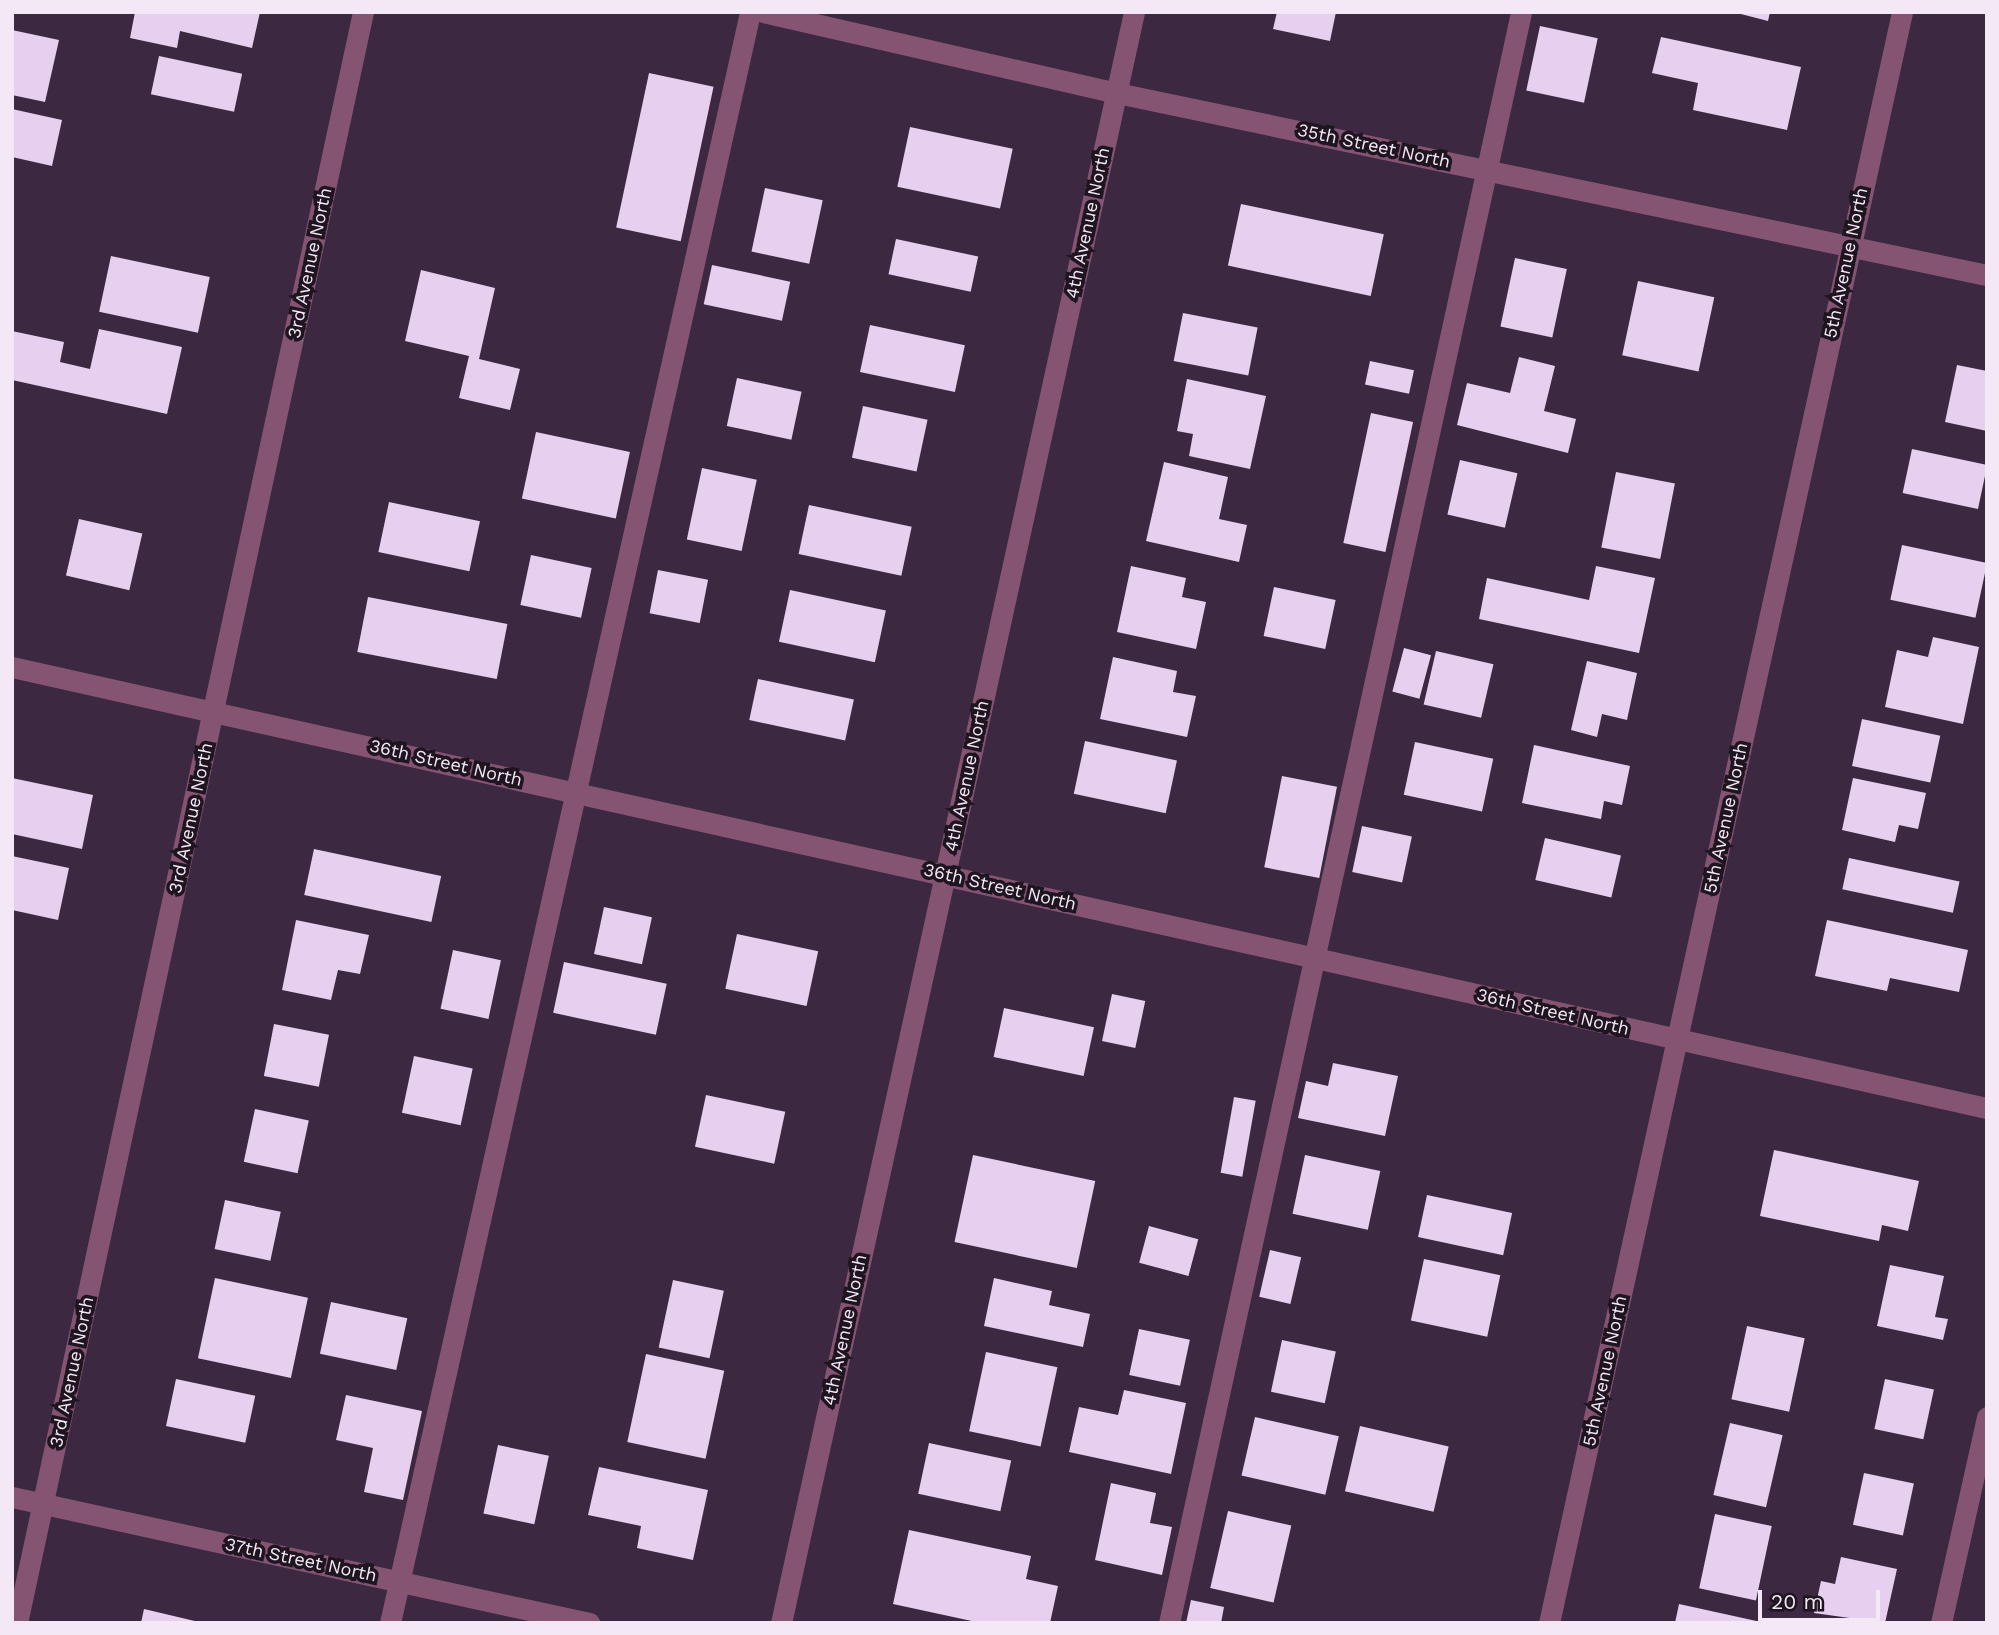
<!DOCTYPE html>
<html>
<head>
<meta charset="utf-8">
<style>
	body { margin:0 }
	#map { position:relative; width:1999px; height:1635px; overflow:hidden; background:#3c2840; font-family:"Work Sans",sans-serif }
	div>[style] { position:absolute }
	[style*='--x'] { left:calc(var(--x)*1px); top:calc(var(--y)*1px); width:calc(var(--w)*1px); rotate:calc(var(--a)*1deg) }
	.building>* { inset:0; background:#e7d0ef; transform-origin:0 0 }
	.minor>* { height:21px; margin:-10.5px; padding:0 10.5px; transform-origin:10.5px; border-radius:10.5px; background:#845472 }
	span { translate:-50% -50%; white-space:nowrap; text-align:center; line-height:1.15; -webkit-text-stroke:7px #1e1520; paint-order:stroke }
	.street-label { font-size:18px; color:#f4e7f6 }
	.frame { position:absolute; inset:0; border:14px solid #f4e7f6; pointer-events:none }
	.scale { position:absolute; left:1758px; top:1590px; width:122px; height:32px; box-sizing:border-box; border:4px solid #f4e7f6; border-top:0; padding-left:9px; font-size:21px; line-height:24px; white-space:nowrap; color:#f4e7f6; -webkit-text-stroke:5px #1e1520; paint-order:stroke }
</style>
</head>
<body>
<div id="map">
	<div class="building">
		<i style="clip-path:polygon(135px 12px,260px 12px,252px 48px,180px 31px,177px 48px,130px 38px)"></i>
		<i style="clip-path:polygon(1277px 12px,1336px 12px,1330px 41px,1273px 29px)"></i>
		<i style="clip-path:polygon(1733px 12px,1770px 12px,1768px 21px)"></i>
		<i style="left:1540px;top:26px;width:59px;height:66px;rotate:12deg"></i>
		<i style="clip-path:polygon(12px 30px,59px 40px,45px 102px,12px 95px)"></i>
		<i style="clip-path:polygon(1661px 37px,1801px 67px,1787px 130px,1693px 110px,1698px 83px,1652px 73px)"></i>
		<i style="left:159px;top:56px;width:85px;height:39px;rotate:12deg"></i>
		<i style="left:649px;top:73px;width:66px;height:158px;rotate:12deg"></i>
		<i style="clip-path:polygon(12px 109px,62px 120px,52px 166px,12px 157px)"></i>
		<i style="left:910px;top:127px;width:105px;height:61px;rotate:12deg"></i>
		<i style="left:765px;top:188px;width:59px;height:65px;rotate:12deg"></i>
		<i style="left:1241px;top:204px;width:146px;height:63px;rotate:12deg"></i>
		<i style="left:896px;top:239px;width:84px;height:36px;rotate:12deg"></i>
		<i style="left:111px;top:256px;width:101px;height:57px;rotate:12deg"></i>
		<i style="left:1515px;top:258px;width:53px;height:70px;rotate:12deg"></i>
		<i style="left:712px;top:265px;width:80px;height:40px;rotate:12deg"></i>
		<i style="clip-path:polygon(421px 270px,495px 288px,479px 359px,520px 369px,510px 410px,459px 398px,469px 356px,405px 341px)"></i>
		<i style="left:1638px;top:281px;width:78px;height:76px;rotate:12deg"></i>
		<i style="left:1183px;top:313px;width:76px;height:49px;rotate:11deg"></i>
		<i style="left:870px;top:325px;width:97px;height:48px;rotate:12deg"></i>
		<i style="clip-path:polygon(99px 329px,182px 347px,167px 414px,12px 380px,12px 331px,64px 342px,60px 362px,90px 369px)"></i>
		<i style="clip-path:polygon(1519px 357px,1555px 366px,1544px 411px,1576px 419px,1568px 453px,1457px 425px,1467px 383px,1510px 393px)"></i>
		<i style="left:1370px;top:361px;width:45px;height:24px;rotate:12deg"></i>
		<i style="clip-path:polygon(1957px 365px,1987px 371px,1987px 431px,1945px 422px)"></i>
		<i style="left:737px;top:378px;width:66px;height:49px;rotate:12deg"></i>
		<i style="clip-path:polygon(1187px 379px,1266px 396px,1250px 469px,1189px 456px,1193px 434px,1177px 431px)"></i>
		<i style="left:863px;top:406px;width:66px;height:53px;rotate:12deg"></i>
		<i style="left:1371px;top:413px;width:43px;height:133px;rotate:12deg"></i>
		<i style="left:536px;top:432px;width:96px;height:68px;rotate:12deg"></i>
		<i style="left:1912px;top:449px;width:77px;height:45px;rotate:12deg"></i>
		<i style="left:1460px;top:460px;width:59px;height:56px;rotate:13deg"></i>
		<i style="clip-path:polygon(1164px 462px,1228px 477px,1219px 519px,1247px 525px,1239px 562px,1146px 541px)"></i>
		<i style="left:702px;top:468px;width:56px;height:73px;rotate:12deg"></i>
		<i style="left:1616px;top:472px;width:60px;height:77px;rotate:11deg"></i>
		<i style="left:389px;top:502px;width:93px;height:51px;rotate:12deg"></i>
		<i style="left:809px;top:505px;width:105px;height:50px;rotate:12deg"></i>
		<i style="left:79px;top:519px;width:65px;height:58px;rotate:13deg"></i>
		<i style="left:1902px;top:545px;width:87px;height:56px;rotate:12deg"></i>
		<i style="left:531px;top:555px;width:62px;height:51px;rotate:12deg"></i>
		<i style="clip-path:polygon(1131px 566px,1186px 578px,1182px 597px,1206px 602px,1196px 649px,1117px 632px)"></i>
		<i style="clip-path:polygon(1596px 566px,1655px 578px,1639px 653px,1479px 619px,1487px 578px,1589px 600px)"></i>
		<i style="left:658px;top:570px;width:51px;height:44px;rotate:11deg"></i>
		<i style="left:1274px;top:587px;width:63px;height:50px;rotate:12deg"></i>
		<i style="left:790px;top:590px;width:98px;height:53px;rotate:12deg"></i>
		<i style="left:368px;top:597px;width:142px;height:56px;rotate:11deg"></i>
		<i style="clip-path:polygon(1933px 637px,1979px 647px,1963px 724px,1885px 707px,1897px 650px,1928px 657px)"></i>
		<i style="left:1404px;top:648px;width:28px;height:45px;rotate:15deg"></i>
		<i style="left:1436px;top:651px;width:59px;height:55px;rotate:13deg"></i>
		<i style="clip-path:polygon(1113px 657px,1177px 671px,1173px 692px,1196px 696px,1187px 737px,1100px 719px)"></i>
		<i style="clip-path:polygon(1587px 661px,1637px 673px,1627px 720px,1602px 714px,1597px 737px,1571px 730px)"></i>
		<i style="left:758px;top:679px;width:98px;height:42px;rotate:12deg"></i>
		<i style="left:1862px;top:719px;width:80px;height:48px;rotate:12deg"></i>
		<i style="left:1085px;top:741px;width:94px;height:54px;rotate:12deg"></i>
		<i style="left:1415px;top:742px;width:80px;height:54px;rotate:12deg"></i>
		<i style="clip-path:polygon(1534px 745px,1630px 766px,1622px 805px,1604px 801px,1601px 819px,1522px 803px)"></i>
		<i style="left:1282px;top:776px;width:56px;height:93px;rotate:11deg"></i>
		<i style="clip-path:polygon(12px 778px,93px 795px,82px 849px,12px 834px)"></i>
		<i style="clip-path:polygon(1853px 778px,1926px 793px,1918px 829px,1899px 825px,1895px 842px,1842px 830px)"></i>
		<i style="left:1362px;top:826px;width:51px;height:47px;rotate:12deg"></i>
		<i style="left:1545px;top:838px;width:78px;height:43px;rotate:13deg"></i>
		<i style="left:314px;top:849px;width:130px;height:47px;rotate:12deg"></i>
		<i style="clip-path:polygon(12px 856px,69px 868px,58px 920px,12px 910px)"></i>
		<i style="left:1849px;top:858px;width:113px;height:32px;rotate:12deg"></i>
		<i style="left:604px;top:907px;width:49px;height:48px;rotate:12deg"></i>
		<i style="clip-path:polygon(296px 920px,369px 935px,360px 974px,338px 970px,331px 1000px,282px 990px)"></i>
		<i style="clip-path:polygon(1827px 920px,1968px 950px,1959px 992px,1890px 978px,1887px 991px,1815px 976px)"></i>
		<i style="left:737px;top:934px;width:83px;height:56px;rotate:12deg"></i>
		<i style="left:453px;top:950px;width:49px;height:60px;rotate:12deg"></i>
		<i style="left:564px;top:962px;width:105px;height:52px;rotate:12deg"></i>
		<i style="left:1112px;top:994px;width:34px;height:48px;rotate:12deg"></i>
		<i style="left:1004px;top:1008px;width:92px;height:50px;rotate:12deg"></i>
		<i style="left:274px;top:1024px;width:56px;height:53px;rotate:11deg"></i>
		<i style="left:414px;top:1056px;width:60px;height:58px;rotate:12deg"></i>
		<i style="clip-path:polygon(1333px 1063px,1398px 1076px,1385px 1136px,1298px 1118px,1306px 1081px,1328px 1086px)"></i>
		<i style="left:706px;top:1095px;width:81px;height:53px;rotate:12deg"></i>
		<i style="left:1234px;top:1097px;width:22px;height:77px;rotate:10deg"></i>
		<i style="left:255px;top:1109px;width:55px;height:54px;rotate:12deg"></i>
		<i style="clip-path:polygon(1774px 1150px,1919px 1181px,1908px 1231px,1882px 1225px,1879px 1241px,1760px 1216px)"></i>
		<i style="left:973px;top:1155px;width:125px;height:89px;rotate:12deg"></i>
		<i style="left:1305px;top:1155px;width:77px;height:60px;rotate:12deg"></i>
		<i style="left:1427px;top:1195px;width:87px;height:43px;rotate:12deg"></i>
		<i style="left:225px;top:1200px;width:57px;height:50px;rotate:12deg"></i>
		<i style="left:1149px;top:1226px;width:51px;height:38px;rotate:15deg"></i>
		<i style="left:1270px;top:1250px;width:32px;height:48px;rotate:13deg"></i>
		<i style="left:1424px;top:1259px;width:78px;height:63px;rotate:12deg"></i>
		<i style="clip-path:polygon(1890px 1265px,1944px 1276px,1935px 1317px,1948px 1319px,1943px 1340px,1877px 1326px)"></i>
		<i style="left:215px;top:1278px;width:95px;height:82px;rotate:12deg"></i>
		<i style="clip-path:polygon(994px 1278px,1052px 1291px,1049px 1305px,1090px 1314px,1083px 1347px,984px 1326px)"></i>
		<i style="left:673px;top:1280px;width:52px;height:69px;rotate:12deg"></i>
		<i style="left:331px;top:1302px;width:78px;height:53px;rotate:12deg"></i>
		<i style="left:1747px;top:1326px;width:59px;height:75px;rotate:12deg"></i>
		<i style="left:1139px;top:1329px;width:52px;height:47px;rotate:12deg"></i>
		<i style="left:1282px;top:1340px;width:55px;height:53px;rotate:12deg"></i>
		<i style="left:986px;top:1352px;width:73px;height:81px;rotate:12deg"></i>
		<i style="left:646px;top:1354px;width:80px;height:90px;rotate:12deg"></i>
		<i style="left:176px;top:1379px;width:81px;height:48px;rotate:12deg"></i>
		<i style="left:1885px;top:1379px;width:50px;height:51px;rotate:12deg"></i>
		<i style="clip-path:polygon(1124px 1390px,1186px 1403px,1171px 1474px,1069px 1452px,1079px 1407px,1118px 1415px)"></i>
		<i style="clip-path:polygon(346px 1395px,422px 1411px,403px 1500px,364px 1492px,373px 1448px,336px 1440px)"></i>
		<i style="left:1255px;top:1417px;width:86px;height:60px;rotate:13deg"></i>
		<i style="left:1730px;top:1423px;width:54px;height:74px;rotate:13deg"></i>
		<i style="left:1360px;top:1426px;width:91px;height:67px;rotate:13deg"></i>
		<i style="left:929px;top:1443px;width:84px;height:52px;rotate:12deg"></i>
		<i style="left:498px;top:1445px;width:52px;height:70px;rotate:12deg"></i>
		<i style="clip-path:polygon(599px 1467px,708px 1490px,693px 1560px,637px 1548px,641px 1526px,588px 1515px)"></i>
		<i style="left:1864px;top:1473px;width:51px;height:53px;rotate:12deg"></i>
		<i style="clip-path:polygon(1111px 1483px,1156px 1493px,1150px 1523px,1172px 1527px,1162px 1575px,1095px 1560px)"></i>
		<i style="left:1228px;top:1511px;width:65px;height:79px;rotate:13deg"></i>
		<i style="left:1715px;top:1514px;width:58px;height:76px;rotate:12deg"></i>
		<i style="clip-path:polygon(909px 1530px,1031px 1556px,1026px 1579px,1058px 1586px,1050px 1623px,981px 1623px,893px 1604px)"></i>
		<i style="clip-path:polygon(1841px 1557px,1897px 1569px,1885px 1623px,1814px 1613px,1821px 1581px,1835px 1584px)"></i>
		<i style="clip-path:polygon(1191px 1600px,1224px 1607px,1221px 1623px,1186px 1623px)"></i>
		<i style="clip-path:polygon(1679px 1604px,1761px 1622px,1760px 1623px,1675px 1623px)"></i>
		<i style="clip-path:polygon(144px 1609px,199px 1622px,199px 1623px,141px 1623px)"></i>
	</div>
	<div class="minor">
		<i style="--x:763;--y:12;--w:363;--a:12.9"></i>
		<i style="--x:1117;--y:93;--w:889;--a:11.82"></i>
		<i style="--x:12;--y:667;--w:2024;--a:12.59"></i>
		<i style="--x:12;--y:1497;--w:591;--a:12.32"></i>
		<i style="--x:17;--y:1623;--w:1648;--a:-77.88"></i>
		<i style="--x:390;--y:1623;--w:1651;--a:-77.4"></i>
		<i style="--x:781;--y:1623;--w:1649;--a:-77.64"></i>
		<i style="--x:1169;--y:1623;--w:1649;--a:-77.67"></i>
		<i style="--x:1549;--y:1623;--w:1649;--a:-77.64"></i>
		<i style="--x:1941;--y:1623;--w:211;--a:-77.4"></i>
	</div>
	<div class="street-label">
		<span style="left:1374px;top:146px;rotate:12deg">35th Street North</span>
		<span style="left:1088px;top:223px;rotate:-78deg">4th Avenue North</span>
		<span style="left:310px;top:263px;rotate:-78deg">3rd Avenue North</span>
		<span style="left:1846px;top:263px;rotate:-78deg">5th Avenue North</span>
		<span style="left:446px;top:763px;rotate:13deg">36th Street North</span>
		<span style="left:967px;top:776px;rotate:-78deg">4th Avenue North</span>
		<span style="left:191px;top:818px;rotate:-78deg">3rd Avenue North</span>
		<span style="left:1726px;top:818px;rotate:-78deg">5th Avenue North</span>
		<span style="left:1000px;top:887px;rotate:13deg">36th Street North</span>
		<span style="left:1553px;top:1012px;rotate:13deg">36th Street North</span>
		<span style="left:845px;top:1330px;rotate:-78deg">4th Avenue North</span>
		<span style="left:1605px;top:1371px;rotate:-78deg">5th Avenue North</span>
		<span style="left:72px;top:1372px;rotate:-78deg">3rd Avenue North</span>
		<span style="left:301px;top:1560px;rotate:12deg">37th Street North</span>
	</div>
	<div class="frame"></div>
	<div class="scale">20 m</div>
</div>
</body>
</html>
